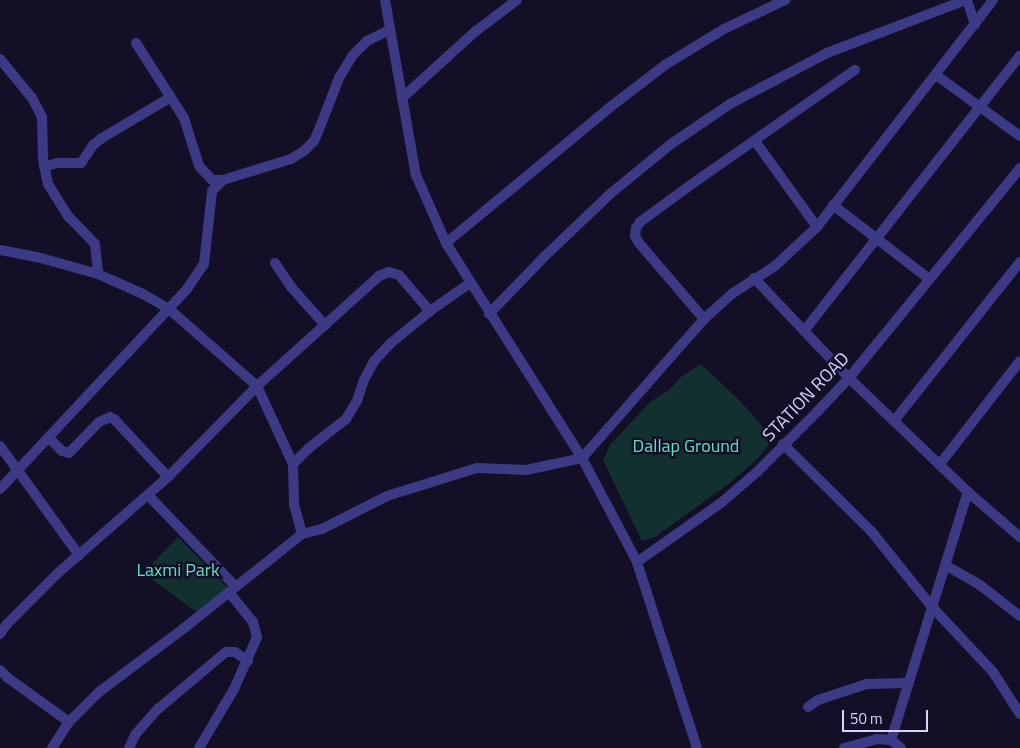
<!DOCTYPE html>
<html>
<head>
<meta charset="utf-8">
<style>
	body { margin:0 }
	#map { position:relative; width:1020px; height:748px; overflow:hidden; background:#130f26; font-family:"Titillium Web",sans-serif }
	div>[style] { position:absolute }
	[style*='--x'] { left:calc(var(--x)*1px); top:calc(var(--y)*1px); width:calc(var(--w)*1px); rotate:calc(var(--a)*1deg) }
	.green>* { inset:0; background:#12302f }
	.street>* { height:10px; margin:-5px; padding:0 5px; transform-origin:5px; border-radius:5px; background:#3d3a85 }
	span { translate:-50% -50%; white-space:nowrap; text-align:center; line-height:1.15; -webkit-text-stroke:5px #130f26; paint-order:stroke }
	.street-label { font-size:18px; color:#d9d4ff }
	.park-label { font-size:18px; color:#5fe0c0 }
	.scale { position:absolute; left:842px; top:710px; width:86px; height:22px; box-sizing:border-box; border:2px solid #d9d4ff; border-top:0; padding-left:6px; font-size:15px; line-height:18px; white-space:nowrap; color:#d9d4ff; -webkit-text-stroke:4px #130f26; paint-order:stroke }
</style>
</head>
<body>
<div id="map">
	<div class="green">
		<i style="clip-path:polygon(701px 364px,741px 402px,773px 439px,758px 458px,730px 483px,655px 537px,642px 541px,603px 460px,611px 444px,650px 402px,669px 390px,681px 377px)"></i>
		<i style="clip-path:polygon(178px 537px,228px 588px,198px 613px,143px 573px)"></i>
	</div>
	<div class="street">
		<i style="--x:385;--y:0;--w:178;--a:80"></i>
		<i style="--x:416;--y:175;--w:74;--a:66.2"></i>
		<i style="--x:446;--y:243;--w:254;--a:57.7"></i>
		<i style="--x:582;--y:458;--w:118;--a:62.1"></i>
		<i style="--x:967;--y:0;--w:26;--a:72"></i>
		<i style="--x:136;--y:43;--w:89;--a:57.4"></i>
		<i style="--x:184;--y:118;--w:50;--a:72.6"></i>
		<i style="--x:199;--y:166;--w:19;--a:47"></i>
		<i style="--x:212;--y:180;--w:11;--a:0"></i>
		<i style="--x:0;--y:59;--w:50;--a:50.6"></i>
		<i style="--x:32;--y:98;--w:21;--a:62"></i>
		<i style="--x:42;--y:117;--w:42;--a:88.6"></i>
		<i style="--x:43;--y:159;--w:25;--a:79"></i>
		<i style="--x:48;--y:184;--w:39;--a:58"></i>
		<i style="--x:69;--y:217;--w:37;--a:46"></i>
		<i style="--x:95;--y:244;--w:30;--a:84"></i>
		<i style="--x:936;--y:75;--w:104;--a:36"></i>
		<i style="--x:402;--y:98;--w:100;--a:-42.2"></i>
		<i style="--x:476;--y:31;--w:51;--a:-37.1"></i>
		<i style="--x:755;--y:141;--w:106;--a:54.2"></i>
		<i style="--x:44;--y:167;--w:14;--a:-17"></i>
		<i style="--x:57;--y:163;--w:24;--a:0"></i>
		<i style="--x:81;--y:163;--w:22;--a:-56"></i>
		<i style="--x:93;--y:145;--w:11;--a:-38"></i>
		<i style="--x:102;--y:138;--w:80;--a:-30.7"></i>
		<i style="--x:833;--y:205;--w:121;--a:37.6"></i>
		<i style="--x:446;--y:243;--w:212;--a:-39.6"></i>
		<i style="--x:609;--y:108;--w:71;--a:-37.5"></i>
		<i style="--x:665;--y:65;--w:69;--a:-31.4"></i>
		<i style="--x:724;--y:29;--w:68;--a:-25.4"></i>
		<i style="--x:0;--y:250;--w:38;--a:11"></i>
		<i style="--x:37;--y:257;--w:63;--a:15.6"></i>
		<i style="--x:98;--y:274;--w:49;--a:24"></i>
		<i style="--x:143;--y:294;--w:30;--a:30"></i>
		<i style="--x:169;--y:309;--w:117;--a:41.2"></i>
		<i style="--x:257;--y:386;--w:86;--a:65.2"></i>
		<i style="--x:275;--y:263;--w:30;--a:56"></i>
		<i style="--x:292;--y:288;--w:50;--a:48.3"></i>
		<i style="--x:754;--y:278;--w:138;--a:46.5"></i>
		<i style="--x:849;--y:378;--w:165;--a:43.8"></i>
		<i style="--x:968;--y:492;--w:69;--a:40.9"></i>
		<i style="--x:489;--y:314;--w:81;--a:-46"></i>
		<i style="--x:545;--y:256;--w:90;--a:-43.6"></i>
		<i style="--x:610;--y:194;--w:79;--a:-39.3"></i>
		<i style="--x:671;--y:144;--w:71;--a:-34.1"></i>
		<i style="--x:730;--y:104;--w:110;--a:-27.7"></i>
		<i style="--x:827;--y:53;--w:149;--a:-20.9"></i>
		<i style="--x:704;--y:319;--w:100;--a:-130.5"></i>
		<i style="--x:639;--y:243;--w:8;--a:-120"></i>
		<i style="--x:635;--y:236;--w:8;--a:-83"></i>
		<i style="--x:636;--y:228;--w:7;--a:-56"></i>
		<i style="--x:640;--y:222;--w:64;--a:-36.2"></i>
		<i style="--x:692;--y:184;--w:199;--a:-35"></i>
		<i style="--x:804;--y:331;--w:350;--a:-51.9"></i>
		<i style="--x:894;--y:421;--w:203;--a:-51.6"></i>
		<i style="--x:49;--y:438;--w:18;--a:45"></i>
		<i style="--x:62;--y:451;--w:7;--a:16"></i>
		<i style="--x:69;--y:453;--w:43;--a:-45.9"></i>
		<i style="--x:99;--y:422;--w:12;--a:-24"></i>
		<i style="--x:110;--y:417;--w:6;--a:31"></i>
		<i style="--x:115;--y:420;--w:78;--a:47.1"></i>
		<i style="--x:783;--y:444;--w:124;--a:44.7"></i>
		<i style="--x:871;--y:531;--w:97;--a:51.2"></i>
		<i style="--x:932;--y:607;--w:89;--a:46.8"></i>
		<i style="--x:993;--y:672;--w:50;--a:57.3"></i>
		<i style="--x:0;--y:446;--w:135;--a:54.1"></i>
		<i style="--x:940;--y:464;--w:130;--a:-52.2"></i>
		<i style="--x:0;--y:489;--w:274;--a:-46.9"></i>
		<i style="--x:187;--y:289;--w:30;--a:-56"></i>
		<i style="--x:204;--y:264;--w:73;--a:-83.7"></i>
		<i style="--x:212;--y:191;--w:16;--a:-45"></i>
		<i style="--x:223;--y:180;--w:71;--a:-17.2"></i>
		<i style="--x:291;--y:159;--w:15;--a:-32"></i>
		<i style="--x:304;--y:151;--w:14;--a:-45"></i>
		<i style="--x:314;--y:141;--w:15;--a:-67"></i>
		<i style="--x:320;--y:127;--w:53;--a:-68.8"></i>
		<i style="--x:339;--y:78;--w:26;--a:-59"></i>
		<i style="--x:352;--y:56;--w:21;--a:-45"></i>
		<i style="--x:367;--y:41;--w:25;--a:-26"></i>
		<i style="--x:148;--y:495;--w:127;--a:46.3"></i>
		<i style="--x:302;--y:534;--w:30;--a:-105"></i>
		<i style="--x:294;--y:505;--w:41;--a:-91.4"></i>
		<i style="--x:293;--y:464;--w:23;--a:-45"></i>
		<i style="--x:309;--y:448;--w:47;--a:-38.1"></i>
		<i style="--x:346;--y:419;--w:21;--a:-59"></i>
		<i style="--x:357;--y:401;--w:22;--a:-72"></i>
		<i style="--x:364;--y:380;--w:21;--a:-62"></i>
		<i style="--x:374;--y:361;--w:25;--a:-47"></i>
		<i style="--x:391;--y:343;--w:50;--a:-39.4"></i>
		<i style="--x:430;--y:311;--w:49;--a:-35"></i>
		<i style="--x:945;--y:565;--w:40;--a:29.7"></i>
		<i style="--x:980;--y:585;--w:51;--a:37.8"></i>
		<i style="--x:0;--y:634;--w:12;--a:-55"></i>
		<i style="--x:7;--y:624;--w:72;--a:-45"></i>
		<i style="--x:58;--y:573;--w:146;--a:-41.1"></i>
		<i style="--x:168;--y:477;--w:127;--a:-45.6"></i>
		<i style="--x:257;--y:386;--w:164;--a:-42"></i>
		<i style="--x:379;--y:276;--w:11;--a:-22"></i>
		<i style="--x:389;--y:272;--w:10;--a:17"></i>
		<i style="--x:399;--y:275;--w:48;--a:49.3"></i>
		<i style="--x:0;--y:670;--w:11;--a:45"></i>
		<i style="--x:8;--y:678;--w:75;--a:35.8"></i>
		<i style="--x:808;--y:707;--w:12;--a:-35"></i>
		<i style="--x:818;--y:700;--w:52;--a:-18.1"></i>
		<i style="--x:867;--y:684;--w:42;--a:-1.4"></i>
		<i style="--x:891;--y:740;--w:260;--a:-72.8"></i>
		<i style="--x:52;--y:748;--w:31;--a:-57"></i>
		<i style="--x:69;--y:722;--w:42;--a:-45"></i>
		<i style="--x:99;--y:692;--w:105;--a:-36.9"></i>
		<i style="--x:183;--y:629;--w:152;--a:-38.6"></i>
		<i style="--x:302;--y:534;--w:21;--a:-14"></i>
		<i style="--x:322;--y:529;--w:73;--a:-26.9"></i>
		<i style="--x:387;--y:496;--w:94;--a:-17.3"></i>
		<i style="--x:477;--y:468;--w:49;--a:2.3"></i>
		<i style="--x:526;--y:470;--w:57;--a:-12.1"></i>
		<i style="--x:582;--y:458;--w:185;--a:-48.7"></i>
		<i style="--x:704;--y:319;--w:39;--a:-42"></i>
		<i style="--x:733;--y:293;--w:50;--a:-32.7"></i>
		<i style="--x:775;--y:266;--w:57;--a:-42.9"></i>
		<i style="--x:817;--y:227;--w:287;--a:-52.2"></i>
		<i style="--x:129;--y:748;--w:14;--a:-65"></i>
		<i style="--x:135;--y:735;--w:35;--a:-49"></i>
		<i style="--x:158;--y:709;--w:89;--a:-40"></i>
		<i style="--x:226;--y:652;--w:9;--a:0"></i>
		<i style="--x:235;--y:652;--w:16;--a:35"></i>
		<i style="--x:199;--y:748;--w:69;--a:-59.3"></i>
		<i style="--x:234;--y:689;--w:57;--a:-66.1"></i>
		<i style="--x:257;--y:637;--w:16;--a:-105"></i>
		<i style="--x:253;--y:622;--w:38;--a:-129"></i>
		<i style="--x:697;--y:748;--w:195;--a:-107.9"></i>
		<i style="--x:637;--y:562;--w:103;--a:-35.1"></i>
		<i style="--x:721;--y:503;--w:49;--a:-40.9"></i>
		<i style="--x:758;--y:471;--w:83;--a:-45"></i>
		<i style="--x:817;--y:412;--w:47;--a:-46.7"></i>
		<i style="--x:849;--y:378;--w:271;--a:-50.8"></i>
		<i style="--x:844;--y:748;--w:34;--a:-15"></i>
		<i style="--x:877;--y:739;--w:14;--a:4"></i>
		<i style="--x:891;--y:740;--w:13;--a:39"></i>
	</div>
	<div class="street-label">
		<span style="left:806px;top:397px;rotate:-46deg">STATION ROAD</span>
	</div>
	<div class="park-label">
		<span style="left:686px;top:446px">Dallap Ground</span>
		<span style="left:178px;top:570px">Laxmi Park</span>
	</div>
	<div class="scale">50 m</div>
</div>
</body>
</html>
